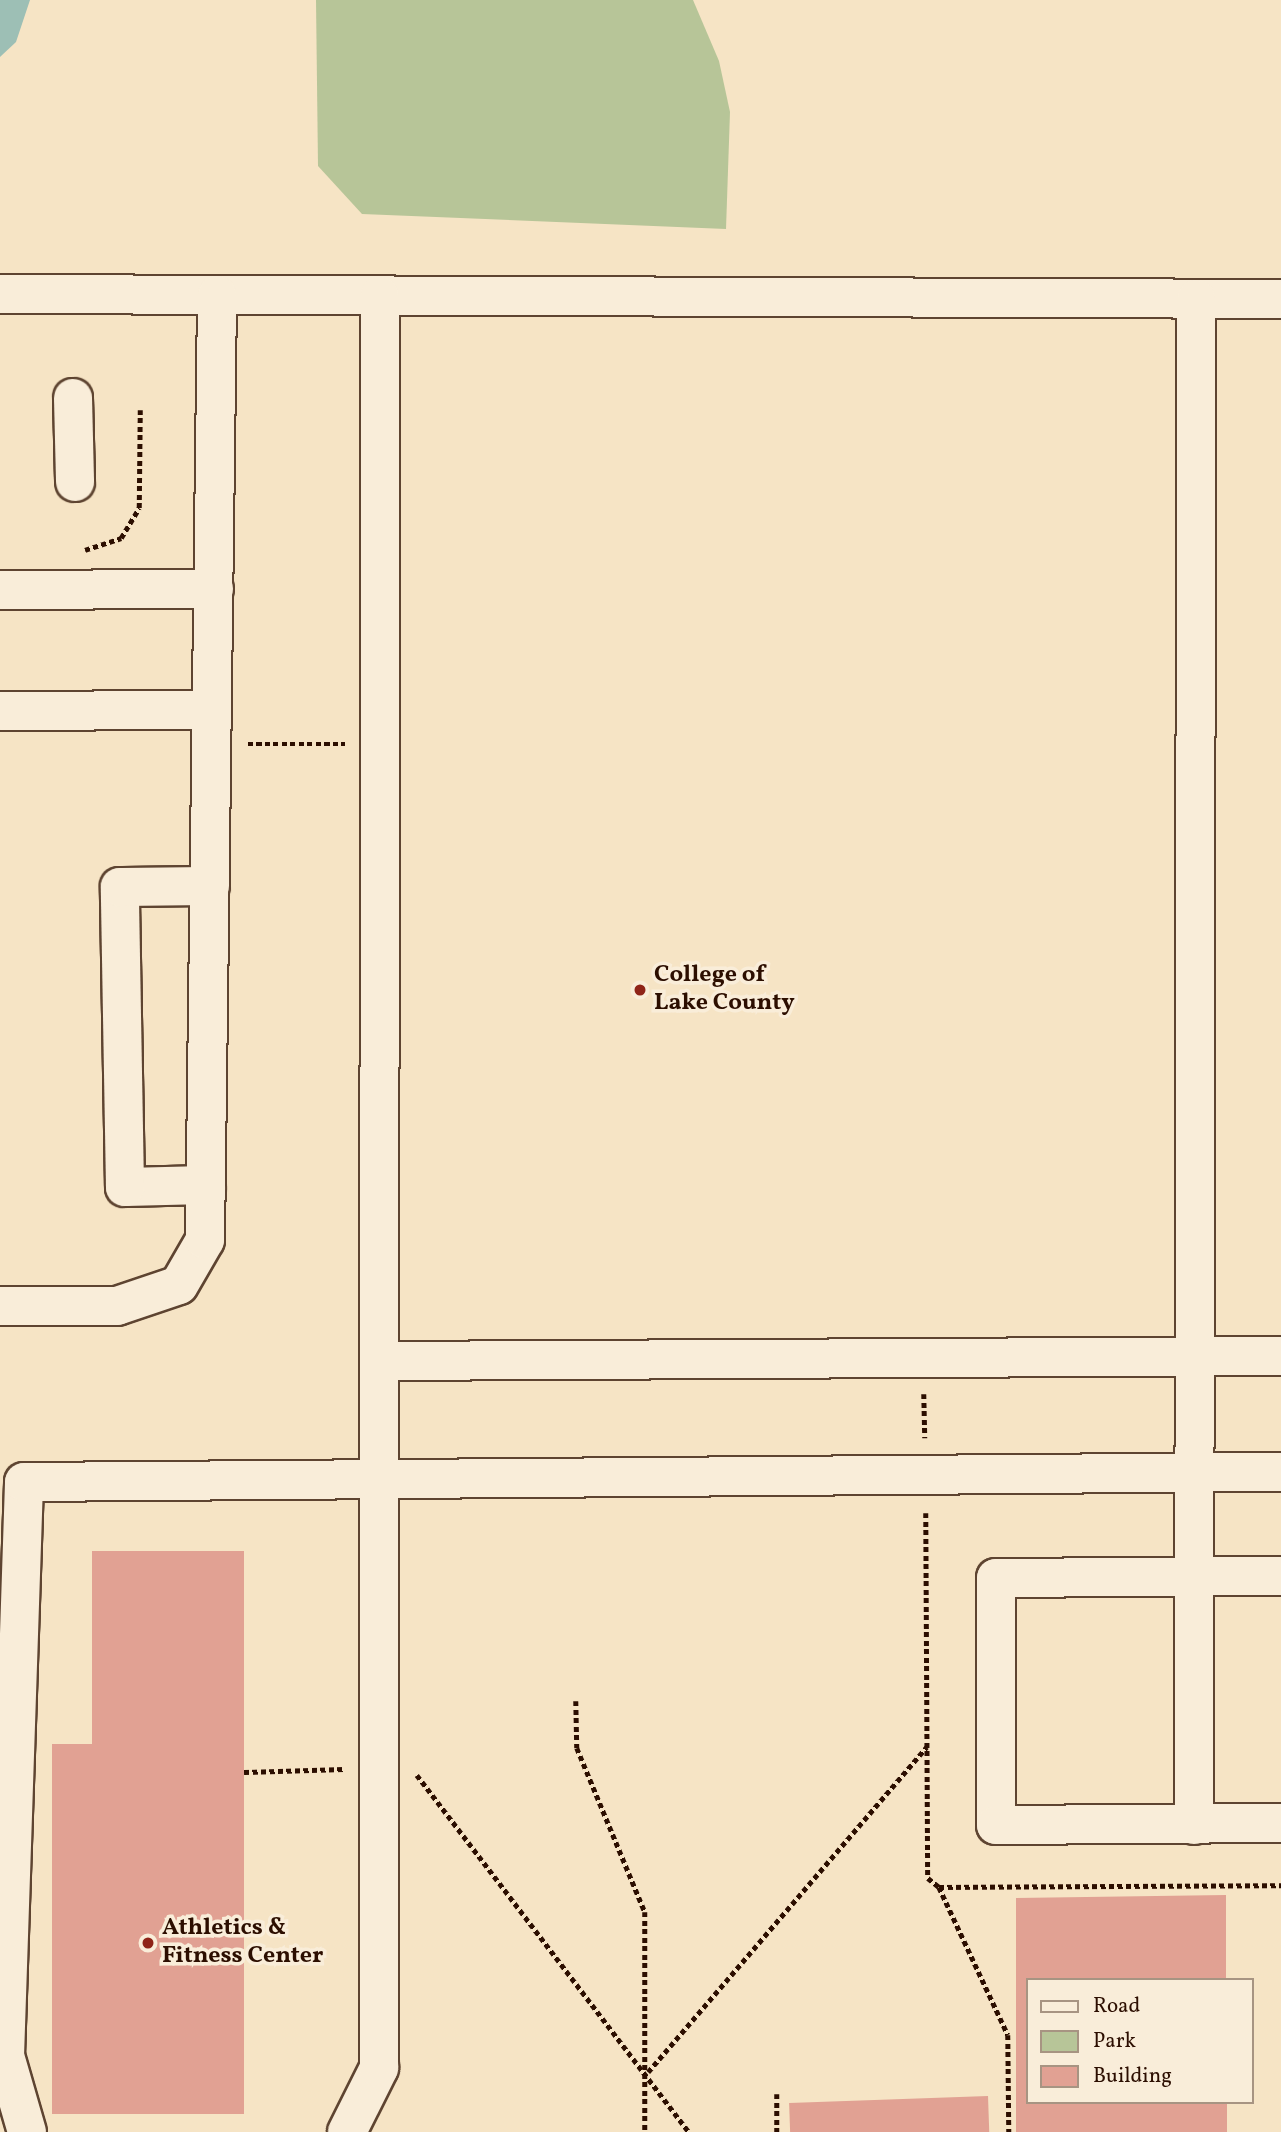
<!DOCTYPE html>
<html>
<head>
<meta charset="utf-8">
<style>
	body { margin:0 }
	#map { position:relative; width:1281px; height:2132px; overflow:hidden; background:#f6e4c5; font-family:Vollkorn,serif }
	div>[style] { position:absolute }
	[style*='--x'] { left:calc(var(--x)*1px); top:calc(var(--y)*1px); width:calc(var(--w)*1px); rotate:calc(var(--a)*1deg) }
	.green>* { inset:0; background:#b7c598 }
	.water>* { inset:0; background:#9dbfb5 }
	.building>* { inset:0; background:#e1a193; transform-origin:0 0 }
	.path>* { height:4.5px; margin-top:-2.25px; transform-origin:0; background:repeating-linear-gradient(90deg,#2c0e00 0 5px,transparent 0 8.5px) }
	.roads { filter:drop-shadow(2px 0 #5e4431) drop-shadow(-2px 0 #5e4431) drop-shadow(0 2px #5e4431) drop-shadow(0 -2px #5e4431) }
	.minor>* { height:38px; margin:-19px; padding:0 19px; transform-origin:19px; border-radius:19px; background:#f9edd9 }
	.dots>* { width:19px; height:19px; translate:-50% -50%; box-sizing:border-box; border:4px solid #f9edd9; border-radius:50% }
	span { translate:-50% -50%; white-space:nowrap; text-align:center; line-height:1.15; -webkit-text-stroke:7px #f9edd9; paint-order:stroke }
	.poi-label { font-size:24px; color:#2c0e00; font-weight:700 }
	.left { translate:0 -50%; text-align:left }
	.legend { position:absolute; left:1026px; top:1978px; width:228px; height:126px; box-sizing:border-box; background:#f9edd9; border:2px solid #a79482; margin:0; padding:9px 12px; list-style:none; font-size:21px; color:#2c0e00 }
	.legend li { display:flex; align-items:center; gap:14px; height:35px }
	.legend b { width:35px; border:2px solid #a79482 }
</style>
</head>
<body>
<div id="map">
	<div class="green">
		<i style="clip-path:polygon(316px 0,693px 0,719px 61px,730px 112px,726px 229px,362px 214px,318px 166px)"></i>
	</div>
	<div class="water">
		<i style="clip-path:polygon(0 0,30px 0,16px 42px,0 57px)"></i>
	</div>
	<div class="building">
		<i style="clip-path:polygon(92px 1551px,244px 1551px,244px 2114px,52px 2114px,52px 1744px,92px 1744px)"></i>
		<i style="clip-path:polygon(1226px 1895px,1226px 1980px,1027px 1980px,1027px 2102px,1227px 2102px,1227px 2132px,1016px 2132px,1016px 1898px)"></i>
		<i style="left:988px;top:2096px;width:36px;height:199px;rotate:88deg"></i>
	</div>
	<div class="path">
		<i style="--x:85;--y:550;--w:38;--a:-18"></i>
		<i style="--x:121;--y:538;--w:35;--a:-59"></i>
		<i style="--x:139;--y:508;--w:98;--a:-89.4"></i>
		<i style="--x:248;--y:744;--w:97;--a:0"></i>
		<i style="--x:924;--y:1394;--w:44;--a:88.7"></i>
		<i style="--x:926;--y:1513;--w:365;--a:89.7"></i>
		<i style="--x:928;--y:1878;--w:14;--a:39"></i>
		<i style="--x:939;--y:1887;--w:163;--a:65"></i>
		<i style="--x:1008;--y:2035;--w:97;--a:89.4"></i>
		<i style="--x:576;--y:1701;--w:47;--a:88.8"></i>
		<i style="--x:577;--y:1748;--w:178;--a:67.5"></i>
		<i style="--x:645;--y:1912;--w:220;--a:90"></i>
		<i style="--x:244;--y:1772;--w:100;--a:-1.7"></i>
		<i style="--x:417;--y:1775;--w:449;--a:52.7"></i>
		<i style="--x:939;--y:1887;--w:342;--a:-0.3"></i>
		<i style="--x:648;--y:2072;--w:428;--a:-49.4"></i>
		<i style="--x:777;--y:2094;--w:38;--a:90"></i>
	</div>
	<div class="roads">
		<div class="minor">
			<i style="--x:0;--y:294;--w:1281;--a:0.22"></i>
			<i style="--x:73;--y:398;--w:84;--a:88.6"></i>
			<i style="--x:0;--y:590;--w:214;--a:-0.3"></i>
			<i style="--x:0;--y:711;--w:212;--a:-0.3"></i>
			<i style="--x:206;--y:1185;--w:81;--a:178.6"></i>
			<i style="--x:125;--y:1187;--w:300;--a:-91"></i>
			<i style="--x:120;--y:887;--w:90;--a:-0.6"></i>
			<i style="--x:0;--y:1306;--w:117;--a:0"></i>
			<i style="--x:117;--y:1306;--w:65;--a:-18.7"></i>
			<i style="--x:179;--y:1285;--w:52;--a:-60"></i>
			<i style="--x:205;--y:1240;--w:945;--a:-89.27"></i>
			<i style="--x:382;--y:1361;--w:899;--a:-0.32"></i>
			<i style="--x:1281;--y:1576;--w:285;--a:179.6"></i>
			<i style="--x:996;--y:1578;--w:247;--a:90"></i>
			<i style="--x:996;--y:1825;--w:285;--a:-0.4"></i>
			<i style="--x:1194;--y:1825;--w:1526;--a:-89.92"></i>
			<i style="--x:27;--y:2132;--w:79;--a:-106.1"></i>
			<i style="--x:5;--y:2056;--w:574;--a:-88.1"></i>
			<i style="--x:24;--y:1482;--w:1257;--a:-0.46"></i>
			<i style="--x:347;--y:2132;--w:72;--a:-63.4"></i>
			<i style="--x:379;--y:2068;--w:1772;--a:-89.97"></i>
		</div>
	</div>
	<div class="dots">
		<i style="left:640px;top:990px;background:#8f2418"></i>
		<i style="left:148px;top:1943px;background:#8f2418"></i>
	</div>
	<div class="poi-label">
		<span class="left" style="left:654px;top:990px">College of<br>Lake County</span>
		<span class="left" style="left:162px;top:1943px">Athletics &amp;<br>Fitness Center</span>
	</div>
	<ul class="legend">
	<li><b style="height:9px;background:#f9edd9"></b>Road</li>
	<li><b style="height:19px;background:#b7c598"></b>Park</li>
	<li><b style="height:19px;background:#e1a193"></b>Building</li>
	</ul>
</div>
</body>
</html>
